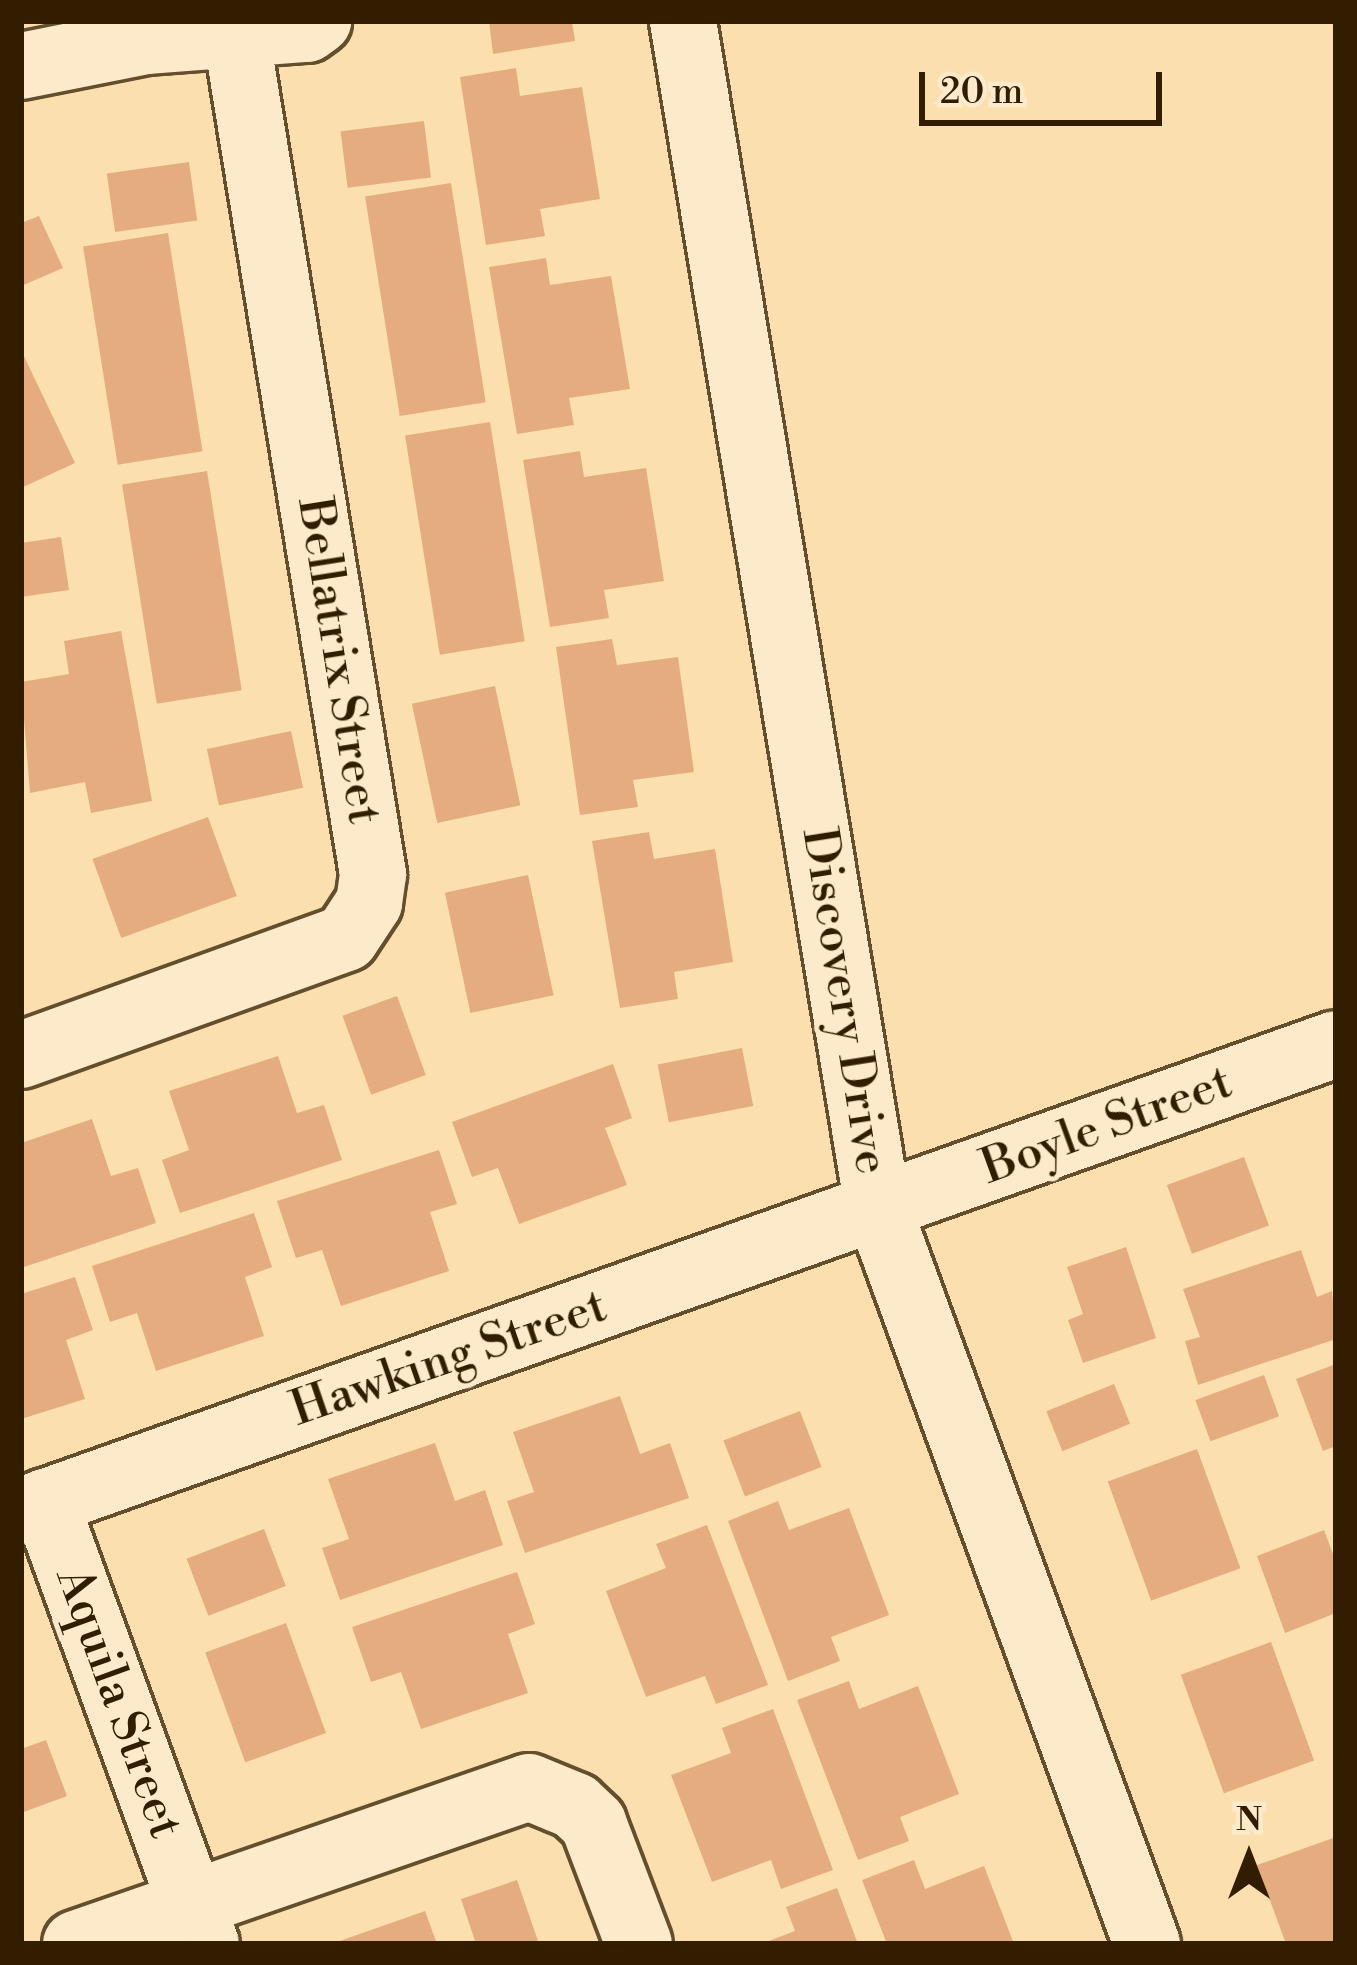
<!DOCTYPE html>
<html>
<head>
<meta charset="utf-8">
<style>
	body { margin:0 }
	#map { position:relative; width:1357px; height:1965px; overflow:hidden; background:#fbdfae; font-family:"Libre Bodoni",serif }
	div>[style] { position:absolute }
	[style*='--x'] { left:calc(var(--x)*1px); top:calc(var(--y)*1px); width:calc(var(--w)*1px); rotate:calc(var(--a)*1deg) }
	.building>* { inset:0; background:#e5ad7f; transform-origin:0 0 }
	.roads { filter:drop-shadow(3px 0 #644e2c) drop-shadow(-3px 0 #644e2c) drop-shadow(0 3px #644e2c) drop-shadow(0 -3px #644e2c) }
	.minor>* { height:66px; margin:-33px; padding:0 33px; transform-origin:33px; border-radius:33px; background:#fceaca }
	span { translate:-50% -50%; white-space:nowrap; text-align:center; line-height:1.15; -webkit-text-stroke:10px #fceaca; paint-order:stroke }
	.street-label { font-size:48px; color:#321d00 }
	.frame { position:absolute; inset:0; border:24px solid #321d00; pointer-events:none }
	.north { position:absolute; left:1189px; top:1797px; width:120px; height:120px; -webkit-text-stroke:9px #fceaca; paint-order:stroke; rotate:0deg; font-size:33px; font-weight:700; line-height:48px; text-align:center; color:#321d00 }
	.north::after { content:''; display:block; margin:auto; width:42px; height:54px; background:#321d00; clip-path:polygon(50% 0,100% 100%,50% 72%,0 100%) }
	.scale { position:absolute; left:919px; top:72px; width:243px; height:54px; box-sizing:border-box; border:6px solid #321d00; border-top:0; padding-left:15px; font-size:36px; line-height:42px; white-space:nowrap; color:#321d00; -webkit-text-stroke:9px #fceaca; paint-order:stroke }
</style>
</head>
<body>
<div id="map">
	<div class="building">
		<i style="clip-path:polygon(489px 21px,572px 21px,575px 41px,493px 54px)"></i>
		<i style="clip-path:polygon(516px 68px,520px 96px,582px 87px,600px 199px,540px 209px,545px 236px,486px 245px,460px 77px)"></i>
		<i style="left:424px;top:121px;width:57px;height:84px;rotate:83deg"></i>
		<i style="left:189px;top:162px;width:59px;height:83px;rotate:82deg"></i>
		<i style="left:451px;top:183px;width:222px;height:87px;rotate:81deg"></i>
		<i style="clip-path:polygon(39px 216px,63px 268px,21px 286px,21px 223px)"></i>
		<i style="left:168px;top:233px;width:221px;height:86px;rotate:81deg"></i>
		<i style="clip-path:polygon(546px 258px,550px 285px,611px 276px,630px 389px,569px 398px,574px 425px,517px 434px,489px 267px)"></i>
		<i style="clip-path:polygon(21px 350px,75px 463px,21px 488px)"></i>
		<i style="left:490px;top:422px;width:222px;height:86px;rotate:81deg"></i>
		<i style="clip-path:polygon(580px 451px,584px 477px,646px 468px,664px 581px,604px 590px,609px 618px,550px 627px,523px 460px)"></i>
		<i style="left:207px;top:471px;width:222px;height:86px;rotate:81deg"></i>
		<i style="clip-path:polygon(61px 537px,69px 590px,21px 597px,21px 543px)"></i>
		<i style="clip-path:polygon(121px 631px,152px 801px,91px 813px,85px 782px,30px 793px,21px 682px,69px 674px,64px 641px)"></i>
		<i style="clip-path:polygon(612px 639px,617px 665px,678px 657px,694px 772px,633px 780px,638px 807px,580px 815px,556px 647px)"></i>
		<i style="left:495px;top:686px;width:122px;height:85px;rotate:78deg"></i>
		<i style="left:291px;top:731px;width:58px;height:86px;rotate:78deg"></i>
		<i style="left:208px;top:817px;width:84px;height:123px;rotate:70deg"></i>
		<i style="clip-path:polygon(649px 832px,654px 859px,715px 849px,733px 962px,674px 972px,678px 999px,620px 1008px,592px 841px)"></i>
		<i style="left:528px;top:875px;width:123px;height:85px;rotate:78deg"></i>
		<i style="left:397px;top:996px;width:84px;height:58px;rotate:70deg"></i>
		<i style="left:742px;top:1048px;width:59px;height:86px;rotate:79deg"></i>
		<i style="clip-path:polygon(278px 1056px,297px 1113px,324px 1105px,342px 1160px,180px 1213px,162px 1160px,189px 1150px,169px 1091px)"></i>
		<i style="clip-path:polygon(613px 1064px,632px 1118px,605px 1128px,627px 1185px,519px 1224px,498px 1168px,472px 1177px,452px 1122px)"></i>
		<i style="clip-path:polygon(92px 1119px,111px 1176px,138px 1168px,156px 1223px,21px 1268px,21px 1143px)"></i>
		<i style="clip-path:polygon(439px 1150px,457px 1204px,430px 1212px,449px 1271px,341px 1306px,322px 1250px,296px 1258px,277px 1201px)"></i>
		<i style="left:1244px;top:1157px;width:73px;height:82px;rotate:70deg"></i>
		<i style="clip-path:polygon(254px 1213px,272px 1267px,245px 1277px,264px 1336px,156px 1371px,137px 1313px,110px 1322px,92px 1266px)"></i>
		<i style="clip-path:polygon(1126px 1247px,1156px 1338px,1083px 1363px,1068px 1320px,1083px 1314px,1067px 1267px)"></i>
		<i style="clip-path:polygon(1301px 1250px,1317px 1297px,1332px 1291px,1336px 1339px,1198px 1385px,1185px 1341px,1200px 1337px,1183px 1289px)"></i>
		<i style="clip-path:polygon(75px 1277px,93px 1330px,66px 1340px,85px 1399px,21px 1419px,21px 1294px)"></i>
		<i style="clip-path:polygon(1336px 1364px,1336px 1446px,1323px 1451px,1296px 1379px)"></i>
		<i style="left:1264px;top:1375px;width:44px;height:73px;rotate:70deg"></i>
		<i style="left:1114px;top:1384px;width:43px;height:73px;rotate:68deg"></i>
		<i style="clip-path:polygon(620px 1396px,640px 1454px,670px 1443px,689px 1498px,525px 1553px,507px 1501px,534px 1492px,513px 1432px)"></i>
		<i style="left:800px;top:1411px;width:60px;height:82px;rotate:69deg"></i>
		<i style="clip-path:polygon(435px 1443px,455px 1501px,485px 1490px,503px 1545px,340px 1600px,322px 1548px,349px 1539px,328px 1479px)"></i>
		<i style="left:1197px;top:1449px;width:127px;height:95px;rotate:70deg"></i>
		<i style="clip-path:polygon(778px 1501px,789px 1530px,849px 1508px,889px 1615px,831px 1637px,840px 1661px,788px 1681px,728px 1521px)"></i>
		<i style="clip-path:polygon(707px 1525px,768px 1685px,716px 1704px,705px 1676px,646px 1697px,606px 1591px,666px 1568px,656px 1544px)"></i>
		<i style="left:264px;top:1529px;width:61px;height:83px;rotate:69deg"></i>
		<i style="clip-path:polygon(1324px 1530px,1336px 1562px,1336px 1613px,1285px 1633px,1257px 1556px)"></i>
		<i style="clip-path:polygon(517px 1572px,535px 1624px,508px 1634px,528px 1693px,421px 1729px,401px 1672px,371px 1682px,352px 1627px)"></i>
		<i style="left:286px;top:1623px;width:117px;height:86px;rotate:70deg"></i>
		<i style="left:1271px;top:1642px;width:126px;height:96px;rotate:70deg"></i>
		<i style="clip-path:polygon(849px 1681px,859px 1709px,918px 1686px,959px 1794px,900px 1817px,909px 1841px,858px 1860px,797px 1700px)"></i>
		<i style="clip-path:polygon(773px 1709px,833px 1870px,781px 1889px,771px 1860px,712px 1882px,671px 1775px,731px 1753px,722px 1728px)"></i>
		<i style="clip-path:polygon(46px 1740px,67px 1796px,21px 1813px,21px 1749px)"></i>
		<i style="clip-path:polygon(1336px 1837px,1336px 1944px,1286px 1944px,1257px 1865px)"></i>
		<i style="clip-path:polygon(914px 1860px,925px 1889px,984px 1866px,1014px 1944px,887px 1944px,862px 1880px)"></i>
		<i style="clip-path:polygon(517px 1880px,539px 1944px,476px 1944px,461px 1899px)"></i>
		<i style="clip-path:polygon(837px 1888px,858px 1944px,761px 1944px,795px 1931px,786px 1907px)"></i>
		<i style="clip-path:polygon(425px 1911px,437px 1944px,334px 1944px,334px 1943px)"></i>
	</div>
	<div class="roads">
		<div class="minor">
			<i style="--x:683;--y:21;--w:1203;--a:80.67"></i>
			<i style="--x:878;--y:1208;--w:784;--a:69.92"></i>
			<i style="--x:21;--y:66;--w:127;--a:-11.3"></i>
			<i style="--x:146;--y:41;--w:161;--a:-4.3"></i>
			<i style="--x:307;--y:29;--w:14;--a:-36"></i>
			<i style="--x:21;--y:1055;--w:345;--a:-19.8"></i>
			<i style="--x:346;--y:938;--w:42;--a:-56.7"></i>
			<i style="--x:369;--y:903;--w:29;--a:-82"></i>
			<i style="--x:373;--y:874;--w:851;--a:-99.26"></i>
			<i style="--x:45;--y:1502;--w:470;--a:70"></i>
			<i style="--x:21;--y:1511;--w:1395;--a:-19.55"></i>
			<i style="--x:76;--y:1944;--w:479;--a:-19.1"></i>
			<i style="--x:529;--y:1787;--w:50;--a:22.4"></i>
			<i style="--x:575;--y:1806;--w:25;--a:43"></i>
			<i style="--x:593;--y:1823;--w:129;--a:69.2"></i>
		</div>
	</div>
	<div class="street-label">
		<span style="left:338px;top:661px;rotate:81deg">Bellatrix Street</span>
		<span style="left:844px;top:1001px;rotate:81deg">Discovery Drive</span>
		<span style="left:1107px;top:1126px;rotate:-20deg">Boyle Street</span>
		<span style="left:449px;top:1359px;rotate:-19deg">Hawking Street</span>
		<span style="left:118px;top:1703px;rotate:70deg">Aquila Street</span>
	</div>
	<div class="frame"></div>
	<div class="north">N</div>
	<div class="scale">20 m</div>
</div>
</body>
</html>
